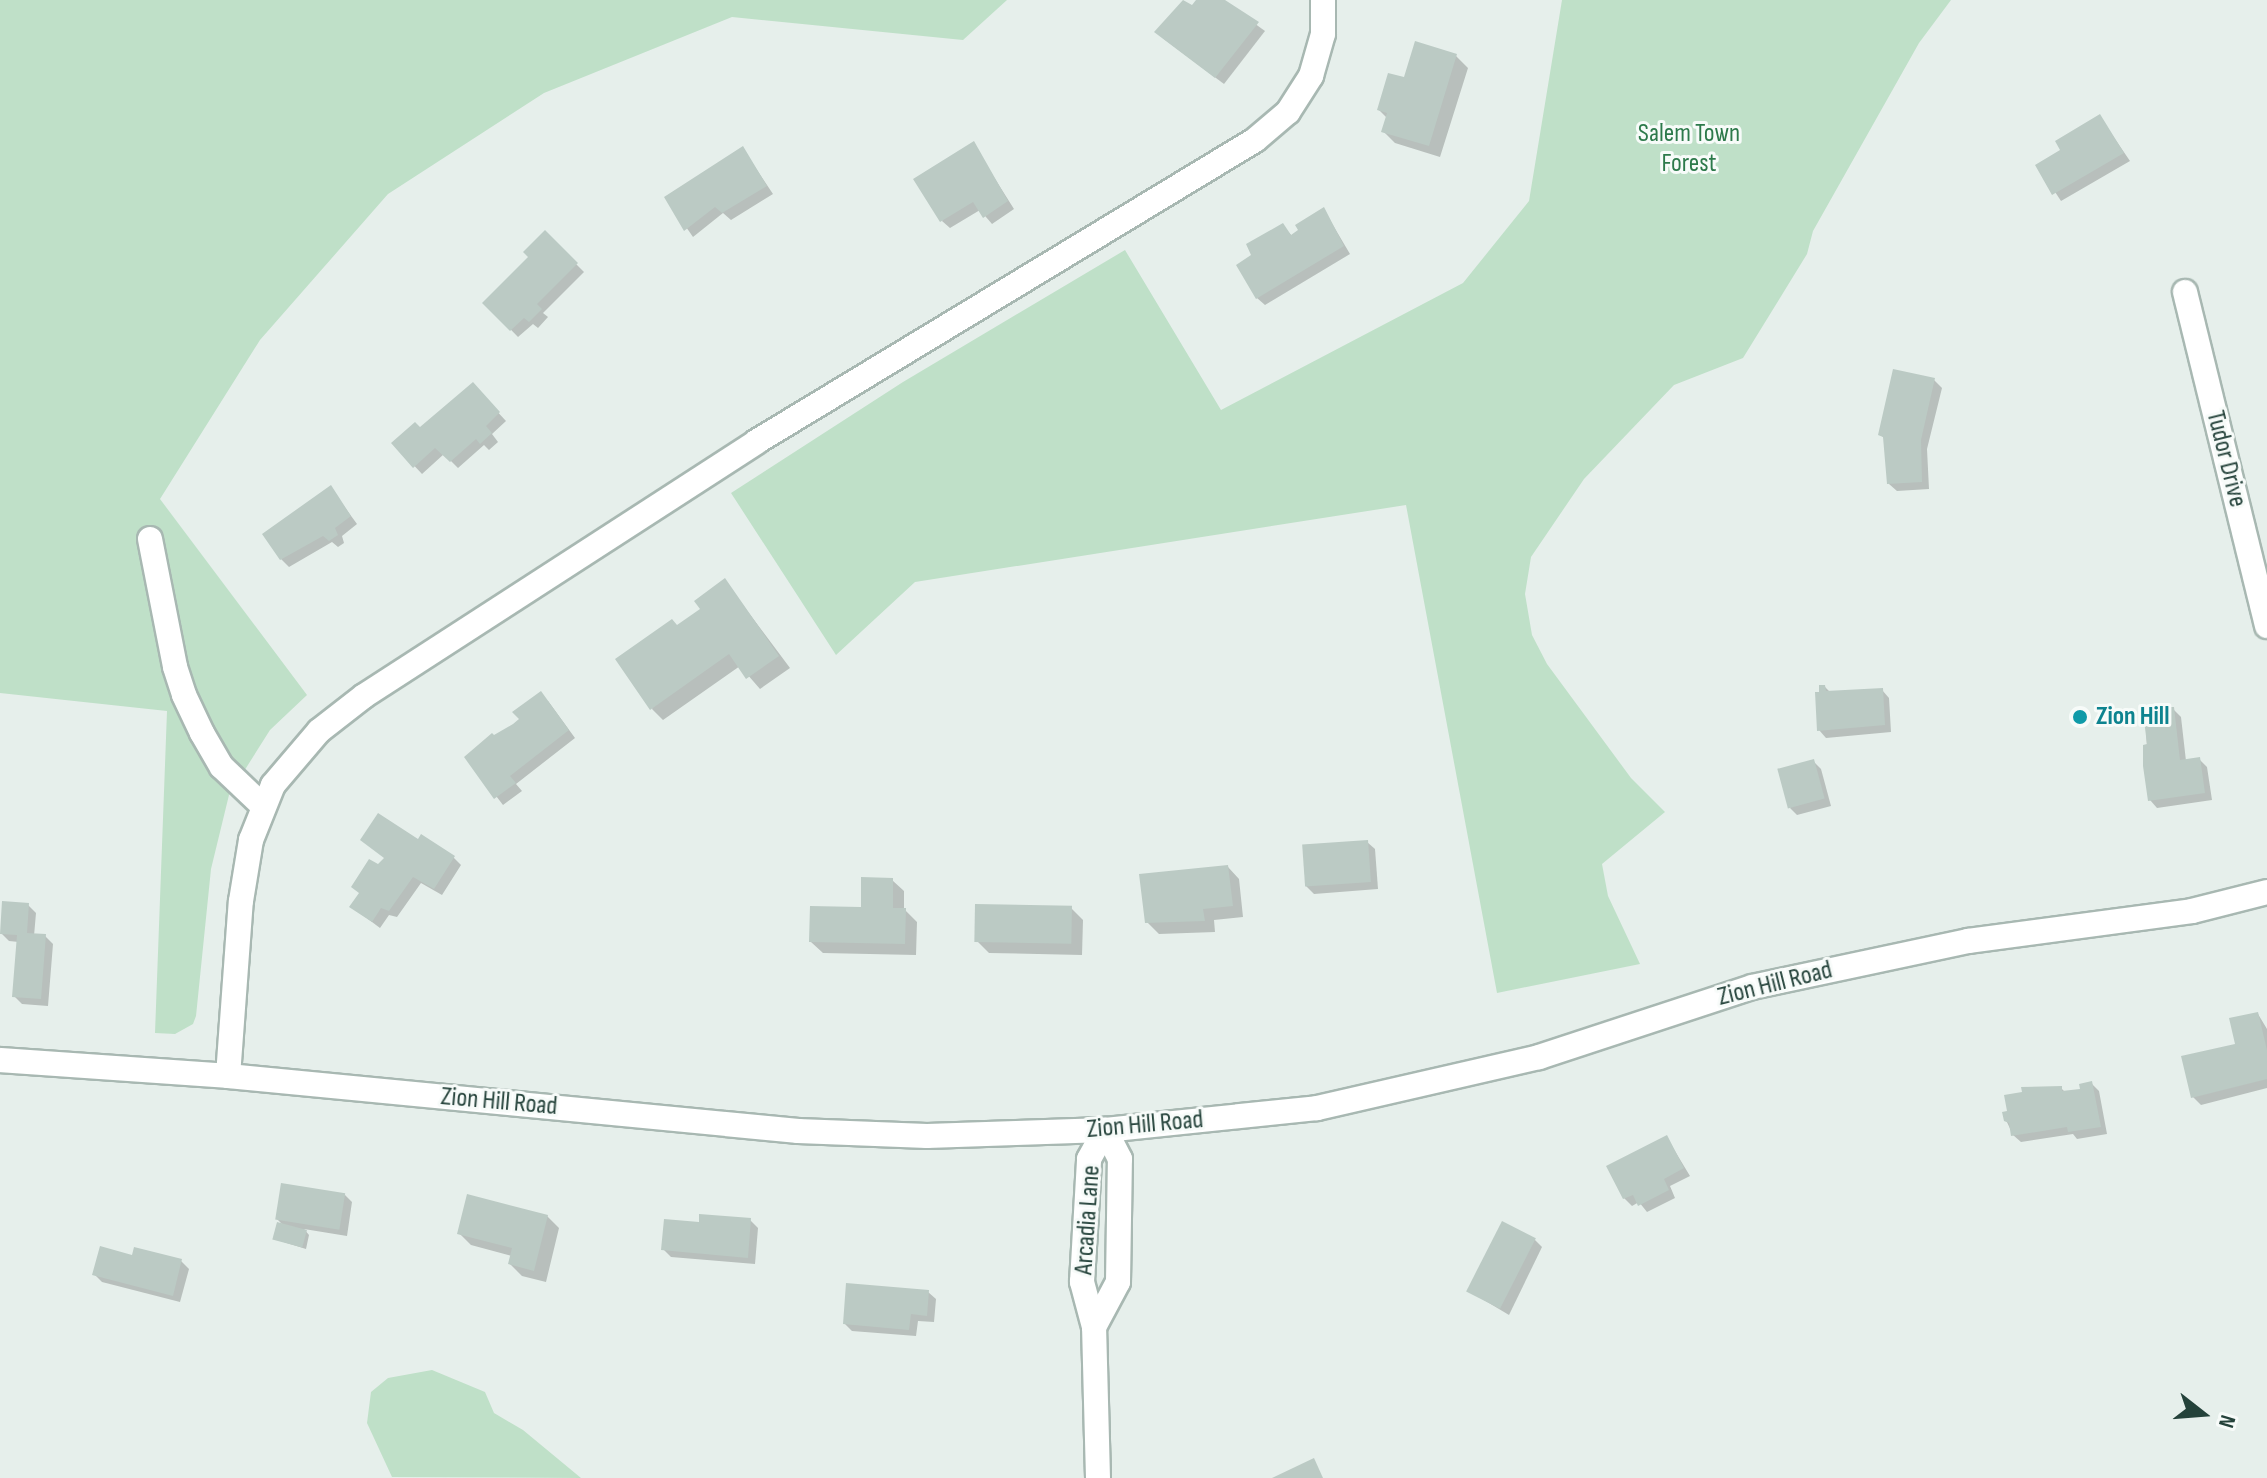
<!DOCTYPE html>
<html>
<head>
<meta charset="utf-8">
<style>
	body { margin:0 }
	#map { position:relative; width:2267px; height:1478px; overflow:hidden; background:#e6efeb; font-family:"Sofia Sans Condensed",sans-serif }
	div>[style] { position:absolute }
	[style*='--x'] { left:calc(var(--x)*1px); top:calc(var(--y)*1px); width:calc(var(--w)*1px); rotate:calc(var(--a)*1deg) }
	.green>* { inset:0; background:#bfe0c8 }
	.shadow>* { inset:0; background:#0003 }
	.building>* { inset:0; background:#bbcac4; transform-origin:0 0 }
	.roads { filter:drop-shadow(2px 0 #a8b8b2) drop-shadow(-2px 0 #a8b8b2) drop-shadow(0 2px #a8b8b2) drop-shadow(0 -2px #a8b8b2) }
	.minor>* { height:24px; margin:-12px; padding:0 12px; transform-origin:12px; border-radius:12px; background:#fff }
	.dots>* { width:22px; height:22px; translate:-50% -50%; box-sizing:border-box; border:4px solid #f7fbf9; border-radius:50% }
	span { translate:-50% -50%; white-space:nowrap; text-align:center; line-height:1.15; -webkit-text-stroke:6px #f7fbf9; paint-order:stroke }
	.park-label { font-size:26px; color:#2d7a4b }
	.street-label { font-size:26px; color:#24423a }
	.culture-label { font-size:26px; color:#0d838f; font-weight:700 }
	.left { translate:0 -50%; text-align:left }
	.north { position:absolute; left:2163px; top:1374px; width:80px; height:80px; -webkit-text-stroke:6px #f7fbf9; paint-order:stroke; rotate:107deg; font-size:22px; font-weight:700; line-height:32px; text-align:center; color:#24423a }
	.north::after { content:''; display:block; margin:auto; width:28px; height:36px; background:#24423a; clip-path:polygon(50% 0,100% 100%,50% 72%,0 100%) }
</style>
</head>
<body>
<div id="map">
	<div class="green">
		<i style="clip-path:polygon(0 0,1007px 0,963px 40px,732px 17px,544px 93px,388px 194px,260px 340px,160px 499px,307px 695px,270px 730px,229px 795px,211px 869px,196px 1016px,193px 1024px,175px 1034px,155px 1033px,167px 711px,0 693px)"></i>
		<i style="clip-path:polygon(1562px 0,1951px 0,1919px 43px,1813px 231px,1807px 254px,1743px 358px,1674px 385px,1584px 479px,1531px 557px,1525px 594px,1532px 635px,1547px 664px,1631px 778px,1665px 812px,1602px 864px,1608px 896px,1640px 964px,1497px 993px,1406px 505px,915px 582px,836px 655px,731px 493px,903px 382px,1125px 250px,1221px 410px,1463px 283px,1529px 201px)"></i>
		<i style="clip-path:polygon(432px 1370px,485px 1392px,494px 1413px,523px 1430px,581px 1478px,392px 1477px,367px 1423px,371px 1392px,388px 1378px)"></i>
	</div>
	<div class="shadow">
		<i style="clip-path:polygon(1199px 0,1222px 0,1265px 31px,1224px 84px,1164px 39px)"></i>
		<i style="clip-path:polygon(1456px 56px,1468px 68px,1440px 157px,1395px 143px,1383px 131px,1387px 118px,1379px 110px,1405px 80px)"></i>
		<i style="clip-path:polygon(2100px 117px,2130px 161px,2061px 201px,2038px 166px,2063px 151px)"></i>
		<i style="clip-path:polygon(973px 144px,1014px 209px,992px 224px,980px 210px,950px 228px,942px 221px)"></i>
		<i style="clip-path:polygon(743px 149px,773px 194px,731px 220px,723px 213px,693px 237px,666px 198px)"></i>
		<i style="clip-path:polygon(1324px 210px,1350px 254px,1265px 305px,1257px 298px,1253px 256px,1283px 226px,1292px 236px)"></i>
		<i style="clip-path:polygon(545px 233px,584px 272px,543px 313px,548px 317px,538px 328px,533px 324px,518px 337px,485px 303px,531px 257px)"></i>
		<i style="clip-path:polygon(1934px 380px,1942px 388px,1927px 449px,1929px 489px,1897px 491px,1889px 484px,1885px 439px,1881px 435px)"></i>
		<i style="clip-path:polygon(480px 393px,506px 421px,492px 434px,498px 442px,489px 450px,484px 445px,458px 468px,444px 454px,422px 474px,394px 444px)"></i>
		<i style="clip-path:polygon(330px 487px,357px 524px,342px 536px,344px 543px,338px 547px,332px 542px,289px 567px,281px 559px)"></i>
		<i style="clip-path:polygon(725px 581px,790px 668px,760px 689px,740px 666px,663px 720px,652px 709px,678px 627px,703px 610px)"></i>
		<i style="clip-path:polygon(1825px 687px,1831px 693px,1882px 690px,1889px 698px,1891px 732px,1826px 738px,1819px 730px)"></i>
		<i style="clip-path:polygon(548px 701px,575px 738px,516px 784px,522px 791px,503px 805px,467px 758px)"></i>
		<i style="clip-path:polygon(2173px 709px,2181px 717px,2186px 761px,2199px 759px,2207px 767px,2212px 800px,2157px 808px,2150px 800px,2145px 713px)"></i>
		<i style="clip-path:polygon(1814px 762px,1821px 769px,1831px 806px,1797px 815px,1790px 808px)"></i>
		<i style="clip-path:polygon(418px 842px,453px 857px,461px 865px,442px 895px,421px 883px,397px 917px,389px 915px,380px 928px,352px 907px,379px 867px)"></i>
		<i style="clip-path:polygon(1367px 842px,1375px 849px,1378px 889px,1314px 894px,1306px 886px)"></i>
		<i style="clip-path:polygon(1228px 867px,1239px 879px,1243px 917px,1214px 920px,1215px 932px,1159px 934px,1147px 922px)"></i>
		<i style="clip-path:polygon(892px 880px,904px 891px,904px 909px,917px 922px,916px 955px,823px 953px,811px 942px,862px 909px)"></i>
		<i style="clip-path:polygon(28px 905px,36px 913px,34px 936px,45px 936px,53px 944px,48px 1006px,22px 1004px,14px 996px,19px 942px,9px 941px,1px 933px)"></i>
		<i style="clip-path:polygon(1071px 908px,1083px 920px,1082px 955px,989px 953px,977px 941px)"></i>
		<i style="clip-path:polygon(2258px 1014px,2267px 1029px,2267px 1088px,2201px 1105px,2193px 1097px,2237px 1045px)"></i>
		<i style="clip-path:polygon(2092px 1084px,2099px 1091px,2107px 1134px,2077px 1139px,2073px 1134px,2021px 1142px,2013px 1135px,2006px 1120px,2061px 1088px,2066px 1093px,2082px 1090px)"></i>
		<i style="clip-path:polygon(1667px 1138px,1690px 1176px,1670px 1186px,1675px 1198px,1647px 1212px,1639px 1202px,1632px 1206px,1624px 1198px)"></i>
		<i style="clip-path:polygon(345px 1195px,352px 1202px,347px 1236px,304px 1229px,309px 1235px,306px 1249px,274px 1239px,284px 1226px,277px 1219px)"></i>
		<i style="clip-path:polygon(547px 1216px,559px 1228px,546px 1282px,522px 1276px,510px 1264px,512px 1256px,471px 1245px,459px 1233px)"></i>
		<i style="clip-path:polygon(750px 1220px,758px 1228px,755px 1264px,671px 1257px,663px 1249px,700px 1224px)"></i>
		<i style="clip-path:polygon(1534px 1239px,1542px 1247px,1509px 1315px,1469px 1291px)"></i>
		<i style="clip-path:polygon(134px 1257px,181px 1261px,189px 1269px,180px 1302px,102px 1282px,94px 1274px)"></i>
		<i style="clip-path:polygon(928px 1292px,936px 1299px,934px 1322px,918px 1321px,916px 1336px,852px 1331px,845px 1324px)"></i>
	</div>
	<div class="building">
		<i style="clip-path:polygon(1183px 0,1192px 5px,1196px 0,1225px 0,1259px 22px,1215px 78px,1154px 32px)"></i>
		<i style="clip-path:polygon(1415px 41px,1457px 54px,1429px 146px,1381px 132px,1387px 113px,1377px 110px,1388px 73px,1404px 77px)"></i>
		<i style="clip-path:polygon(2100px 114px,2124px 153px,2052px 195px,2035px 165px,2060px 150px,2055px 141px)"></i>
		<i style="clip-path:polygon(974px 141px,1008px 201px,983px 218px,973px 202px,940px 222px,913px 179px)"></i>
		<i style="clip-path:polygon(743px 146px,767px 186px,722px 213px,715px 207px,684px 231px,664px 197px)"></i>
		<i style="clip-path:polygon(1324px 207px,1344px 246px,1256px 299px,1236px 265px,1251px 255px,1246px 244px,1283px 223px,1291px 235px,1298px 230px,1295px 225px)"></i>
		<i style="clip-path:polygon(545px 230px,578px 263px,537px 304px,542px 309px,529px 322px,524px 318px,510px 331px,482px 303px,528px 257px,523px 252px)"></i>
		<i style="clip-path:polygon(1893px 369px,1935px 378px,1921px 440px,1922px 482px,1887px 484px,1883px 437px,1878px 435px)"></i>
		<i style="clip-path:polygon(473px 382px,500px 412px,486px 426px,492px 433px,480px 444px,476px 439px,450px 462px,435px 448px,413px 468px,391px 443px,415px 422px,420px 427px)"></i>
		<i style="clip-path:polygon(331px 485px,351px 516px,335px 528px,338px 535px,329px 541px,323px 536px,280px 560px,262px 534px)"></i>
		<i style="clip-path:polygon(725px 578px,779px 656px,746px 679px,729px 654px,650px 710px,615px 659px,672px 619px,677px 625px,700px 609px,694px 601px)"></i>
		<i style="clip-path:polygon(1819px 685px,1825px 685px,1826px 691px,1883px 688px,1885px 725px,1817px 731px,1815px 692px,1819px 692px)"></i>
		<i style="clip-path:polygon(541px 691px,569px 730px,510px 776px,516px 783px,494px 799px,464px 757px,492px 733px,494px 735px,513px 724px,519px 719px,512px 712px)"></i>
		<i style="clip-path:polygon(2159px 707px,2174px 707px,2180px 760px,2200px 757px,2205px 793px,2148px 801px,2143px 766px,2143px 745px,2147px 744px,2143px 712px)"></i>
		<i style="left:1814px;top:759px;width:41px;height:38px;rotate:75deg"></i>
		<i style="clip-path:polygon(378px 813px,418px 839px,421px 834px,455px 856px,434px 889px,413px 877px,389px 911px,381px 908px,372px 922px,349px 907px,359px 893px,351px 887px,369px 859px,378px 864px,384px 858px,360px 840px)"></i>
		<i style="left:1368px;top:840px;width:42px;height:66px;rotate:86deg"></i>
		<i style="clip-path:polygon(1228px 865px,1233px 906px,1203px 909px,1205px 921px,1145px 923px,1139px 874px)"></i>
		<i style="clip-path:polygon(861px 877px,893px 878px,893px 908px,906px 908px,905px 944px,809px 942px,810px 906px,861px 907px)"></i>
		<i style="clip-path:polygon(2px 901px,29px 903px,27px 933px,46px 934px,41px 999px,12px 997px,17px 935px,0 934px)"></i>
		<i style="left:975px;top:904px;width:97px;height:38px;rotate:1deg"></i>
		<i style="clip-path:polygon(2258px 1012px,2267px 1050px,2267px 1079px,2191px 1098px,2181px 1056px,2235px 1044px,2229px 1018px)"></i>
		<i style="clip-path:polygon(2092px 1081px,2101px 1127px,2068px 1132px,2067px 1127px,2011px 1136px,2009px 1123px,2004px 1121px,2002px 1112px,2007px 1111px,2004px 1095px,2022px 1092px,2021px 1087px,2062px 1086px,2062px 1091px,2080px 1089px,2079px 1084px)"></i>
		<i style="clip-path:polygon(1667px 1135px,1684px 1168px,1664px 1179px,1669px 1190px,1638px 1206px,1633px 1195px,1623px 1199px,1606px 1166px)"></i>
		<i style="left:281px;top:1183px;width:65px;height:37px;rotate:9deg"></i>
		<i style="clip-path:polygon(467px 1194px,548px 1215px,534px 1271px,508px 1264px,512px 1248px,457px 1234px)"></i>
		<i style="clip-path:polygon(699px 1214px,751px 1218px,748px 1258px,661px 1250px,664px 1219px,699px 1222px)"></i>
		<i style="left:1502px;top:1221px;width:38px;height:79px;rotate:27deg"></i>
		<i style="left:277px;top:1222px;width:31px;height:18px;rotate:15deg"></i>
		<i style="clip-path:polygon(100px 1246px,132px 1255px,134px 1247px,182px 1259px,173px 1296px,92px 1275px)"></i>
		<i style="clip-path:polygon(846px 1283px,929px 1290px,927px 1316px,911px 1314px,909px 1330px,843px 1324px)"></i>
		<i style="clip-path:polygon(1314px 1458px,1323px 1478px,1272px 1478px)"></i>
	</div>
	<div class="roads">
		<div class="minor">
			<i style="--x:2185;--y:292;--w:344;--a:76.2"></i>
			<i style="--x:150;--y:539;--w:130;--a:78.9"></i>
			<i style="--x:175;--y:667;--w:29;--a:72"></i>
			<i style="--x:184;--y:695;--w:42;--a:64.7"></i>
			<i style="--x:202;--y:733;--w:39;--a:60"></i>
			<i style="--x:222;--y:767;--w:57;--a:43.6"></i>
			<i style="--x:0;--y:1060;--w:229;--a:4"></i>
			<i style="--x:228;--y:1076;--w:573;--a:5.51"></i>
			<i style="--x:798;--y:1131;--w:129;--a:2.2"></i>
			<i style="--x:927;--y:1136;--w:178;--a:-1.9"></i>
			<i style="--x:1105;--y:1130;--w:213;--a:-5.9"></i>
			<i style="--x:1317;--y:1108;--w:228;--a:-12.9"></i>
			<i style="--x:1539;--y:1057;--w:224;--a:-18.2"></i>
			<i style="--x:1752;--y:987;--w:221;--a:-12"></i>
			<i style="--x:1968;--y:941;--w:226;--a:-7.6"></i>
			<i style="--x:2192;--y:911;--w:77;--a:-14.2"></i>
			<i style="--x:228;--y:1076;--w:175;--a:-85.8"></i>
			<i style="--x:241;--y:901;--w:62;--a:-80.7"></i>
			<i style="--x:251;--y:840;--w:59;--a:-68.2"></i>
			<i style="--x:273;--y:785;--w:71;--a:-49.6"></i>
			<i style="--x:319;--y:731;--w:57;--a:-37.9"></i>
			<i style="--x:364;--y:696;--w:467;--a:-32.9"></i>
			<i style="--x:756;--y:442;--w:583;--a:-31.18"></i>
			<i style="--x:1255;--y:140;--w:43;--a:-40.3"></i>
			<i style="--x:1288;--y:112;--w:43;--a:-57.4"></i>
			<i style="--x:1311;--y:76;--w:44;--a:-74.1"></i>
			<i style="--x:1323;--y:34;--w:34;--a:-90"></i>
			<i style="--x:1094;--y:1327;--w:51;--a:-61.9"></i>
			<i style="--x:1118;--y:1282;--w:123;--a:-89.1"></i>
			<i style="--x:1120;--y:1159;--w:33;--a:-117"></i>
			<i style="--x:1098;--y:1478;--w:151;--a:-91.5"></i>
			<i style="--x:1094;--y:1327;--w:47;--a:-104.9"></i>
			<i style="--x:1082;--y:1282;--w:123;--a:-86.7"></i>
			<i style="--x:1089;--y:1159;--w:33;--a:-61"></i>
		</div>
	</div>
	<div class="dots">
		<i style="left:2080px;top:717px;background:#0f9aa8"></i>
	</div>
	<div class="park-label">
		<span style="left:1689px;top:149px">Salem Town<br>Forest</span>
	</div>
	<div class="street-label">
		<span style="left:2226px;top:459px;rotate:76deg">Tudor Drive</span>
		<span style="left:1775px;top:984px;rotate:-14deg">Zion Hill Road</span>
		<span style="left:499px;top:1102px;rotate:5deg">Zion Hill Road</span>
		<span style="left:1145px;top:1125px;rotate:-5deg">Zion Hill Road</span>
		<span style="left:1088px;top:1220px;rotate:-86deg">Arcadia Lane</span>
	</div>
	<div class="culture-label">
		<span class="left" style="left:2096px;top:717px">Zion Hill</span>
	</div>
	<div class="north">N</div>
</div>
</body>
</html>
